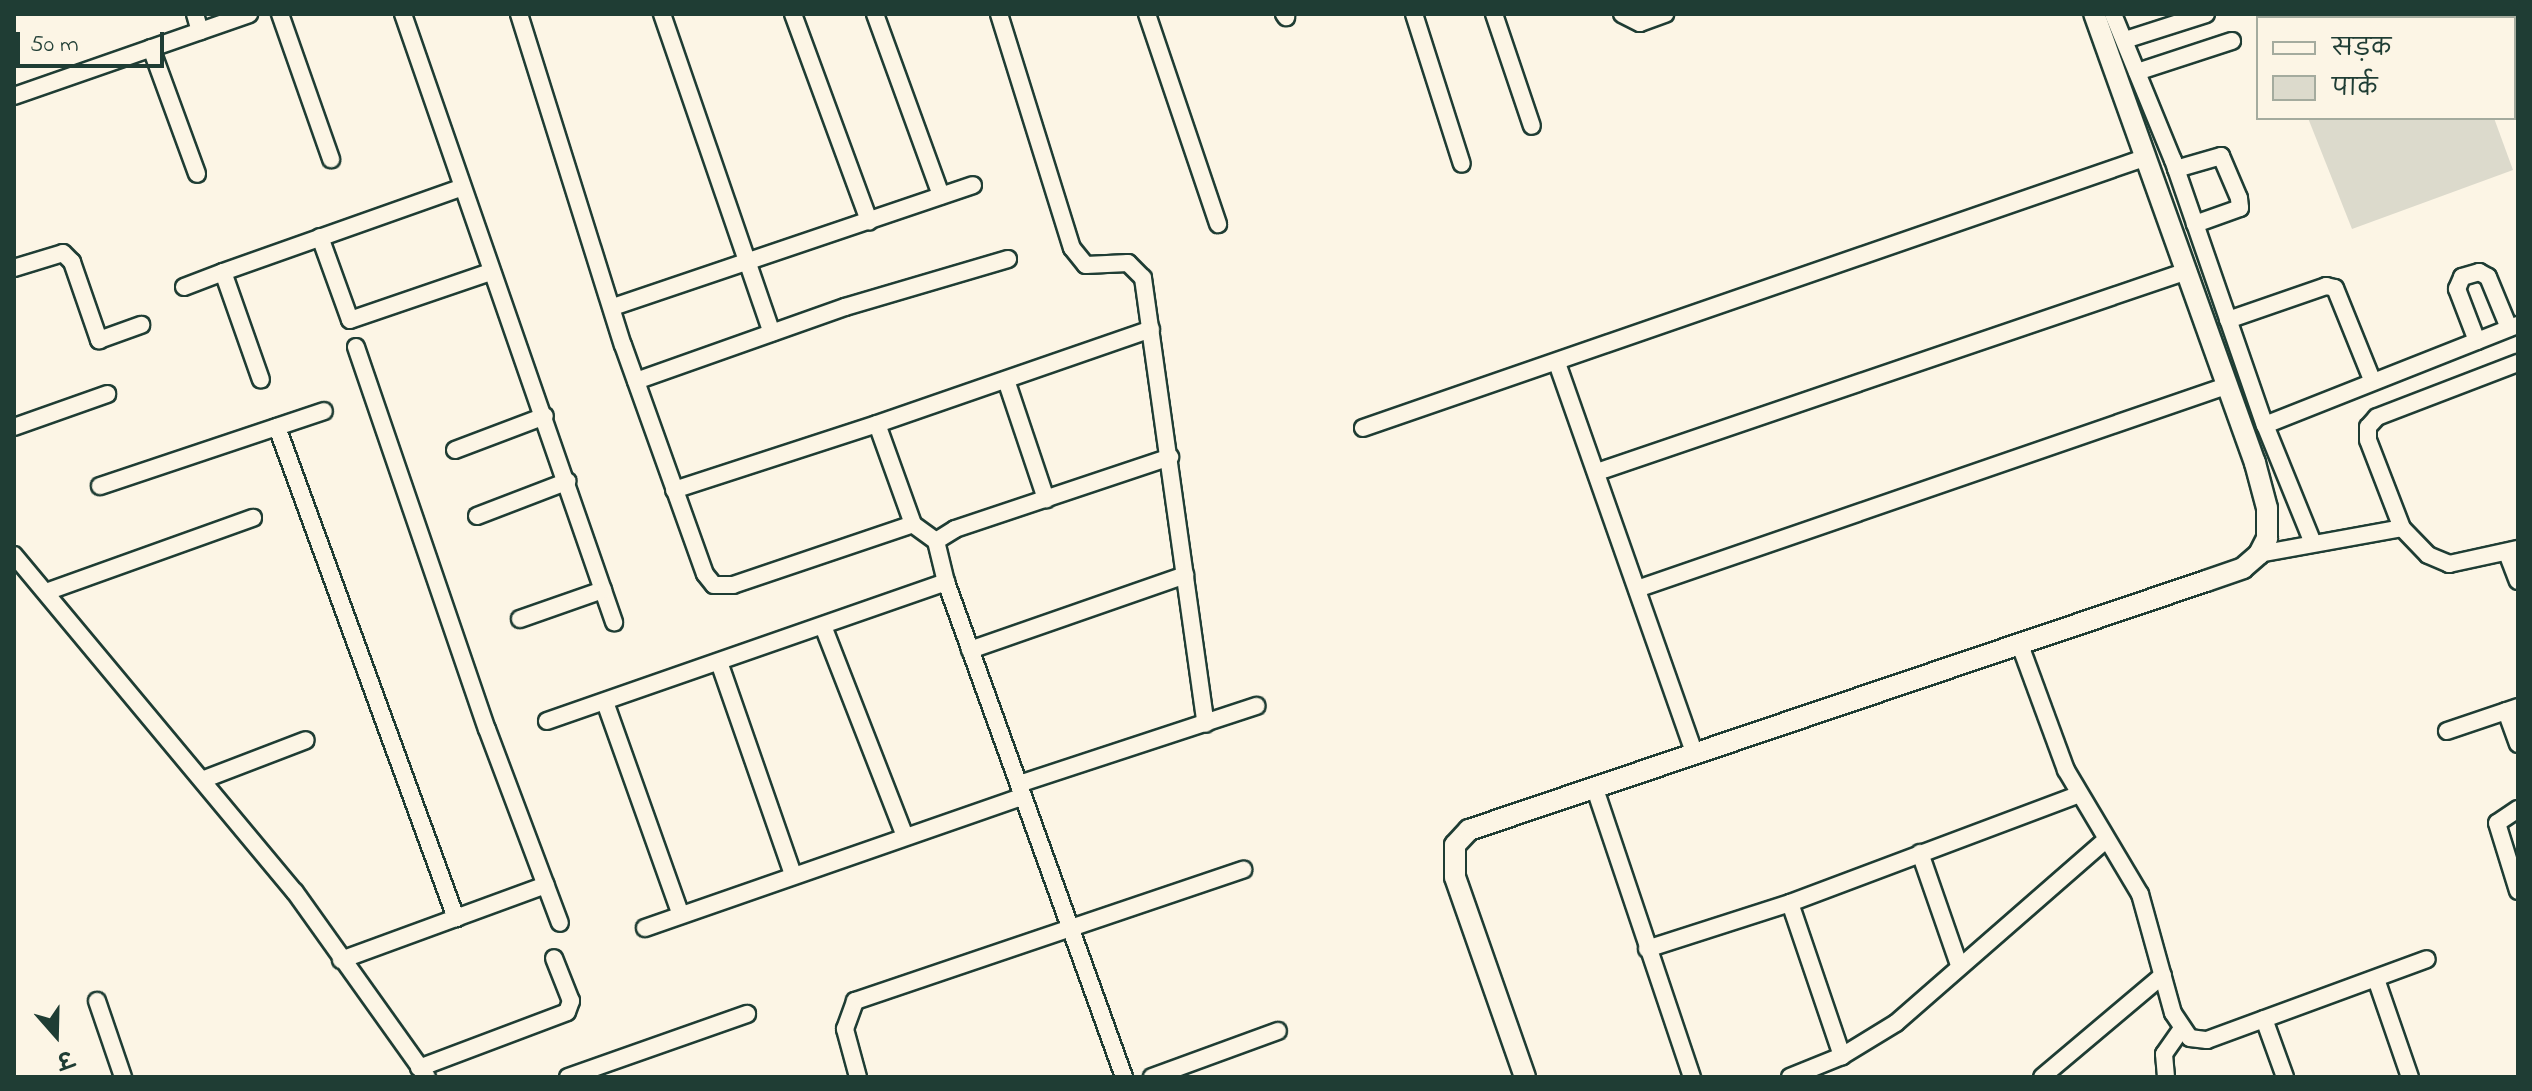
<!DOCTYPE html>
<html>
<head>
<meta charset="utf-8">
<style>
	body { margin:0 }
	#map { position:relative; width:2532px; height:1091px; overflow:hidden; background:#fcf5e5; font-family:"Indie Flower","Playpen Sans Deva",sans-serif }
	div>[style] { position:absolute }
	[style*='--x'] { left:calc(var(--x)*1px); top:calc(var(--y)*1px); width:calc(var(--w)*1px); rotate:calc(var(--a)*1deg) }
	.green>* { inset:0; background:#dcdacc }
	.roads { filter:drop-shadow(2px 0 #1f3d34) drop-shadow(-2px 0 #1f3d34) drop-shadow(0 2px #1f3d34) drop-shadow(0 -2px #1f3d34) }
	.minor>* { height:16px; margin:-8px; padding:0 8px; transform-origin:8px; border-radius:8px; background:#fcf5e5 }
	.tertiary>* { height:20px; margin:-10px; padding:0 10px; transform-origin:10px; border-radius:10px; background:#fcf5e5 }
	span { translate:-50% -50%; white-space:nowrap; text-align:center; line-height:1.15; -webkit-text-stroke:6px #fcf5e5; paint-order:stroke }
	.frame { position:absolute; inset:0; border:16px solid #1f3d34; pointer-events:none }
	.legend { position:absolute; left:2256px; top:16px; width:260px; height:104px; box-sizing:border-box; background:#fcf5e5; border:2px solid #a4ab9e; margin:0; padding:10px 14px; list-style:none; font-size:24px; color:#1f3d34 }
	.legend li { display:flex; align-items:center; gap:16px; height:40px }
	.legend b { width:40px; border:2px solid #a4ab9e }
	.north { position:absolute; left:16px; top:995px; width:80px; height:80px; -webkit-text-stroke:6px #fcf5e5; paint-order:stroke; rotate:160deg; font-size:22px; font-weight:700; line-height:32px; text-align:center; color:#1f3d34 }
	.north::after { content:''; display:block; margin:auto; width:28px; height:36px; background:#1f3d34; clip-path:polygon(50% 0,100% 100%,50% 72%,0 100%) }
	.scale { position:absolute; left:16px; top:32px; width:148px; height:36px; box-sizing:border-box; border:4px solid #1f3d34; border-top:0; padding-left:10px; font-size:24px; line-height:28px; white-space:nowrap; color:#1f3d34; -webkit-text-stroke:6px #fcf5e5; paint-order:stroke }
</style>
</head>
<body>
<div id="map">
	<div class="green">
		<i style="clip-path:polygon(2378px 14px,2518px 14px,2518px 38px,2514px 39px,2514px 18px,2367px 18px)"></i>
		<i style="clip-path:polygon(2308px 118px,2494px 118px,2513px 170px,2352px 229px)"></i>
	</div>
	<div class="roads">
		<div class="minor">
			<i style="--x:195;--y:14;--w:18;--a:74"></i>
			<i style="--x:280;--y:14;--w:154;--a:70.6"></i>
			<i style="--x:403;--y:14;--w:644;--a:70.86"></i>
			<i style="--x:519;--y:14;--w:347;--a:72.6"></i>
			<i style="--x:623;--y:345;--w:243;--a:70.3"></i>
			<i style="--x:705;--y:574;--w:14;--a:51"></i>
			<i style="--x:714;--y:585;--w:19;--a:0"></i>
			<i style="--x:733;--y:585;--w:190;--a:-18.7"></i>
			<i style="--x:662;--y:14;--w:337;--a:71"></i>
			<i style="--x:793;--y:14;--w:221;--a:69.8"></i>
			<i style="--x:875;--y:14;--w:193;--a:70"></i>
			<i style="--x:999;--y:14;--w:245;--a:72.7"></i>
			<i style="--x:1072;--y:248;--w:22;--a:51"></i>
			<i style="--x:1086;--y:265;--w:42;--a:-2.7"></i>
			<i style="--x:1128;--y:263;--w:21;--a:45"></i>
			<i style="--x:1143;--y:278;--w:450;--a:82"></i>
			<i style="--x:1147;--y:14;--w:222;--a:71.3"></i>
			<i style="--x:1284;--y:14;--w:4;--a:56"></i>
			<i style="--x:1414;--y:14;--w:157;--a:72.3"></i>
			<i style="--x:1494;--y:14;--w:118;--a:71.3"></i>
			<i style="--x:1622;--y:14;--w:20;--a:27"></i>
			<i style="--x:1640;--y:23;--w:27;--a:-20"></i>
			<i style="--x:2113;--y:14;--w:158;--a:67.7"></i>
			<i style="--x:2173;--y:160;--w:281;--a:70.9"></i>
			<i style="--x:2265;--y:425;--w:127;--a:67.9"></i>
			<i style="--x:2125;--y:40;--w:85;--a:-17.8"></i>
			<i style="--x:151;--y:48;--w:134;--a:69.9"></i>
			<i style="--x:2137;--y:72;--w:100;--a:-18.1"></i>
			<i style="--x:14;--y:96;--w:249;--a:-19.2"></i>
			<i style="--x:2176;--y:169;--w:47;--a:-16.1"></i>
			<i style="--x:2221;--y:156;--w:46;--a:66.8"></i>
			<i style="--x:2239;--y:198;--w:10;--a:84"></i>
			<i style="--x:2240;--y:208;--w:48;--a:160.4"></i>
			<i style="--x:320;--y:237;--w:88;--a:70.1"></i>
			<i style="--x:350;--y:320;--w:148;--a:-18.9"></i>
			<i style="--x:14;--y:268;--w:51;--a:-17"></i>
			<i style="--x:63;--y:253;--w:13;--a:45"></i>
			<i style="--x:72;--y:262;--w:83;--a:70.9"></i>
			<i style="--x:99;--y:340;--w:45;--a:-19.7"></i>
			<i style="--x:223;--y:272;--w:251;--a:-19.5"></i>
			<i style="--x:184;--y:287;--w:42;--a:-21"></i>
			<i style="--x:223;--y:272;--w:114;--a:70.6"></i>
			<i style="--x:613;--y:307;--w:380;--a:-18.7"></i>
			<i style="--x:2228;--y:320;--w:104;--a:-19.1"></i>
			<i style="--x:2326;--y:286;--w:9;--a:13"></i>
			<i style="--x:2335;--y:288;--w:101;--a:68"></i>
			<i style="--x:2477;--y:341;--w:56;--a:-111"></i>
			<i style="--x:2457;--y:289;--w:13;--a:-67"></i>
			<i style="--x:2462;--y:277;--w:18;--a:-16"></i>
			<i style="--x:2479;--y:272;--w:10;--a:29"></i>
			<i style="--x:2488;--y:277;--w:55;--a:67.6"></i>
			<i style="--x:356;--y:347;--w:404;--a:71.1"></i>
			<i style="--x:487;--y:729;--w:207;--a:69.4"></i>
			<i style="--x:1557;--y:363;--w:415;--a:70.6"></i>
			<i style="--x:1006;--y:380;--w:126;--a:71.4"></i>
			<i style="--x:636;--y:381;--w:222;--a:-19.5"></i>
			<i style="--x:845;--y:307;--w:170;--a:-16.4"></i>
			<i style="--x:2265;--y:425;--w:272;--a:-21.6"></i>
			<i style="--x:14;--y:427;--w:99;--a:-19.5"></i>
			<i style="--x:277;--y:427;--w:523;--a:69.97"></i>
			<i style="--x:1363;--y:428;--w:826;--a:-19.07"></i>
			<i style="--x:455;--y:450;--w:96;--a:-20.7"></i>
			<i style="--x:1597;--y:472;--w:623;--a:-18.81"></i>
			<i style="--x:100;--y:486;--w:236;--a:-18.5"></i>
			<i style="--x:674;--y:490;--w:213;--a:-18"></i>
			<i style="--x:477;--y:516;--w:97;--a:-21"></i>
			<i style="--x:2402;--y:528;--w:94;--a:-111.1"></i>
			<i style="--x:2368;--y:440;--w:13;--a:-90"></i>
			<i style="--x:2368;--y:427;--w:13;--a:-48"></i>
			<i style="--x:2377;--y:417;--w:151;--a:-21"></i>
			<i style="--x:936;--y:541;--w:42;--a:76.3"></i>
			<i style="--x:946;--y:582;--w:526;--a:70.22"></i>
			<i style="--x:936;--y:541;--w:29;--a:-144"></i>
			<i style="--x:913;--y:524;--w:106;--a:-109.8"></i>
			<i style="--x:877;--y:424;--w:290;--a:-19.1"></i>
			<i style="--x:936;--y:541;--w:22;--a:-32"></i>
			<i style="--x:955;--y:529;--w:227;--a:-18.5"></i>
			<i style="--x:2507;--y:553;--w:30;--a:69"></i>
			<i style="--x:2259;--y:554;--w:145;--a:-10.3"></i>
			<i style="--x:2402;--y:528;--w:37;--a:46"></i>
			<i style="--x:2428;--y:555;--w:23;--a:23"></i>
			<i style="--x:2449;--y:564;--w:71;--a:-12.3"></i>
			<i style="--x:14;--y:555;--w:439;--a:50.2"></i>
			<i style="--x:295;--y:892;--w:227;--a:54.5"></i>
			<i style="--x:1637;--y:589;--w:623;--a:-19.02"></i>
			<i style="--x:46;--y:592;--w:220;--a:-19.7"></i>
			<i style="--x:520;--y:619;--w:88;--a:-19.3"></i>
			<i style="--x:823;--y:626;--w:225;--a:68.7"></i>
			<i style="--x:2020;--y:645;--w:133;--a:69.8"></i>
			<i style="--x:2066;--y:770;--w:144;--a:59.2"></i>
			<i style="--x:2140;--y:894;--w:123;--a:74.5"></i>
			<i style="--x:2173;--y:1013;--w:30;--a:56"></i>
			<i style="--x:2190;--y:1038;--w:17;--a:7"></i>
			<i style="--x:2207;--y:1040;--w:234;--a:-20.2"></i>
			<i style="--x:970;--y:650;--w:228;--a:-19.2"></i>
			<i style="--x:719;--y:662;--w:225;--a:70.8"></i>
			<i style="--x:605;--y:702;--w:226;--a:70.4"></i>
			<i style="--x:2506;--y:711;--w:35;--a:70"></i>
			<i style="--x:547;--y:721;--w:423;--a:-19.2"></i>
			<i style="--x:2447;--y:731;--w:75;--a:-18.7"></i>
			<i style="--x:202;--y:780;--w:111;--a:-21"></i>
			<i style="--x:1019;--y:784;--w:250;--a:-18.2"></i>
			<i style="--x:1594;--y:786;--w:307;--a:71.4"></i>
			<i style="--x:2518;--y:809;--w:25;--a:146"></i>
			<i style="--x:2497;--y:823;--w:71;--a:72.8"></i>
			<i style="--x:1920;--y:853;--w:119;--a:70.8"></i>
			<i style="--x:1790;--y:903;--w:162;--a:71.2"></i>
			<i style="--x:645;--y:928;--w:400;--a:-19.2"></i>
			<i style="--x:1647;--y:949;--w:150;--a:-17.8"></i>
			<i style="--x:1790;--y:903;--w:308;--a:-20.6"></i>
			<i style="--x:341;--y:960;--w:218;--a:-20.1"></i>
			<i style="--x:2376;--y:979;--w:104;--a:70.9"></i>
			<i style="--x:97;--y:1001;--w:80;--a:71.1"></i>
			<i style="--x:2264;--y:1019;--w:62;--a:70.1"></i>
			<i style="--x:419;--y:1068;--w:158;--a:-20.7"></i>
			<i style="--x:567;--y:1012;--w:12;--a:-70"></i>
			<i style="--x:571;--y:1001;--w:46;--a:-111.6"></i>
			<i style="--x:568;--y:1077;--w:190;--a:-19.4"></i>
			<i style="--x:858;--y:1077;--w:50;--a:-105.2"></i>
			<i style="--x:845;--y:1029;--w:30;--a:-70"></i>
			<i style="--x:855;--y:1001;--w:410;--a:-18.7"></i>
			<i style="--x:1152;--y:1077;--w:134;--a:-20.1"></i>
			<i style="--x:1790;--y:1077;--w:56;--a:-22"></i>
			<i style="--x:1842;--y:1056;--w:63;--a:-31.4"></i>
			<i style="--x:1896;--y:1023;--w:279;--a:-41.1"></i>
			<i style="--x:2042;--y:1077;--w:158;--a:-40.1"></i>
			<i style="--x:2166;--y:1077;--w:23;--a:-95"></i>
			<i style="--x:2164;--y:1054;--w:29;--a:-55"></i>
		</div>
		<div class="tertiary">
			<i style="--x:1525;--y:1077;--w:212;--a:-109.3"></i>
			<i style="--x:1455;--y:877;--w:32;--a:-90"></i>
			<i style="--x:1455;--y:845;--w:21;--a:-47"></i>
			<i style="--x:1469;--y:830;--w:778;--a:-18.67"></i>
			<i style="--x:2206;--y:581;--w:39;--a:-19"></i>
			<i style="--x:2243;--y:568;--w:21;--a:-41"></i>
			<i style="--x:2259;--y:554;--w:18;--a:-63"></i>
			<i style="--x:2267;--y:538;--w:30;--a:-90"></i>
			<i style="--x:2267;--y:508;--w:47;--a:-104.9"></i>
			<i style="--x:2255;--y:463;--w:477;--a:-109.7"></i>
		</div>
	</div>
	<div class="frame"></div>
	<ul class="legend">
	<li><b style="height:10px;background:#fcf5e5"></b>सड़क</li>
	<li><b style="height:22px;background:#dcdacc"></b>पार्क</li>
	</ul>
	<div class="north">उ</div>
	<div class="scale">50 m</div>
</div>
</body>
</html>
